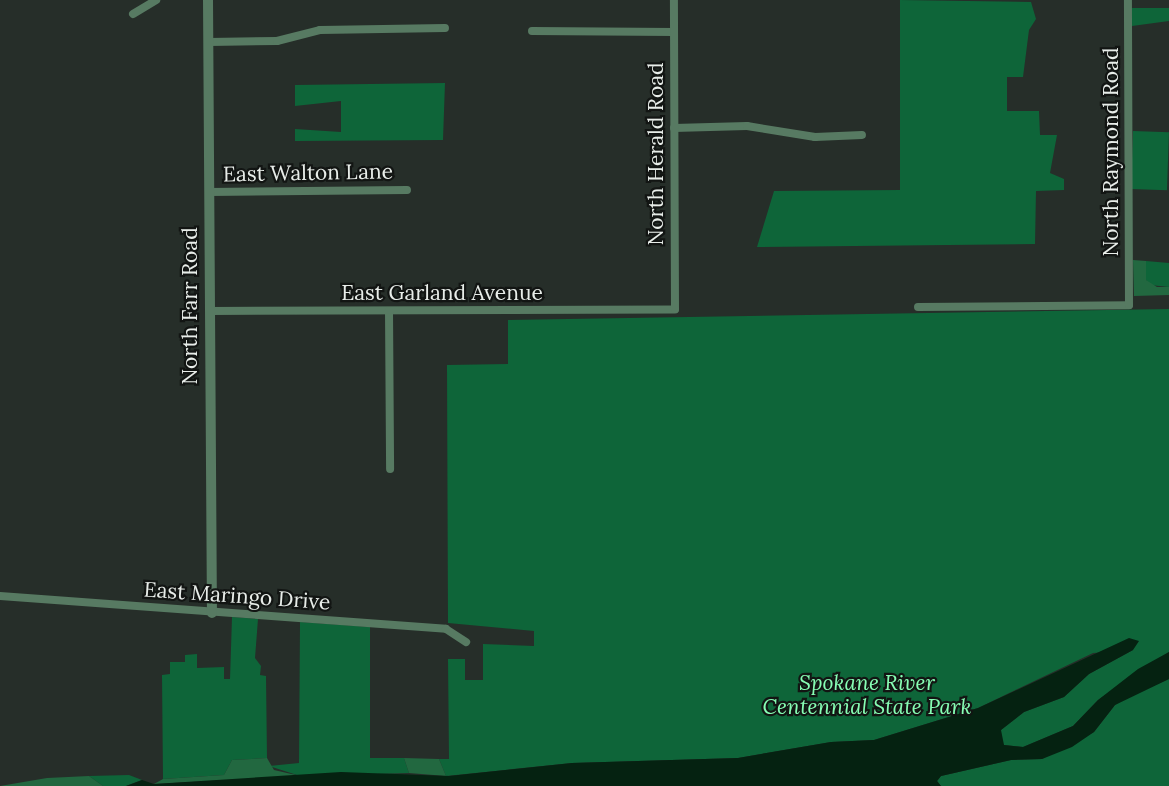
<!DOCTYPE html>
<html>
<head>
<meta charset="utf-8">
<style>
	body { margin:0 }
	#map { position:relative; width:1169px; height:786px; overflow:hidden; background:#262e29; font-family:Lora,serif }
	div>[style] { position:absolute }
	[style*='--x'] { left:calc(var(--x)*1px); top:calc(var(--y)*1px); width:calc(var(--w)*1px); rotate:calc(var(--a)*1deg) }
	.green>* { inset:0; background:#0e6539; transform-origin:0 0 }
	.forest>* { inset:0; background:#226840 }
	.water>* { inset:0; background:#052211 }
	.minor>* { height:8px; margin:-4px; padding:0 4px; transform-origin:4px; border-radius:4px; background:#577a62 }
	.tertiary>* { height:10px; margin:-5px; padding:0 5px; transform-origin:5px; border-radius:5px; background:#577a62 }
	span { translate:-50% -50%; white-space:nowrap; text-align:center; line-height:1.15; -webkit-text-stroke:4.5px #121513; paint-order:stroke }
	.street-label { font-size:21px; color:#e8ede9 }
	.park-label { font-size:21px; color:#87feb4; font-style:italic }
</style>
</head>
<body>
<div id="map">
	<div class="green">
		<i style="clip-path:polygon(900px 0,1031px 2px,1036px 19px,1029px 30px,1023px 77px,1007px 77px,1007px 111px,1039px 111px,1040px 135px,1057px 135px,1050px 173px,1064px 179px,1064px 190px,1036px 191px,1035px 244px,757px 247px,774px 191px,900px 190px)"></i>
		<i style="clip-path:polygon(1132px 8px,1169px 8px,1169px 21px,1132px 26px)"></i>
		<i style="clip-path:polygon(445px 83px,443px 140px,295px 141px,295px 129px,341px 132px,341px 101px,295px 106px,295px 85px)"></i>
		<i style="left:1133px;top:131px;width:36px;height:58px;rotate:2deg"></i>
		<i style="clip-path:polygon(1146px 261px,1169px 263px,1169px 287px,1150px 285px,1146px 280px)"></i>
		<i style="clip-path:polygon(1169px 309px,1169px 652px,1098px 700px,1073px 726px,1023px 747px,1004px 745px,1000px 740px,1001px 730px,1024px 712px,1064px 697px,1089px 674px,1133px 650px,1093px 653px,978px 708px,874px 740px,831px 742px,738px 758px,572px 763px,446px 776px,439px 759px,449px 759px,448px 659px,465px 659px,465px 680px,483px 680px,483px 644px,534px 646px,534px 631px,448px 623px,447px 365px,508px 364px,508px 320px)"></i>
		<i style="clip-path:polygon(232px 617px,258px 619px,255px 658px,261px 666px,260px 675px,266px 676px,267px 758px,232px 760px,224px 775px,163px 779px,162px 675px,170px 674px,170px 662px,185px 662px,185px 655px,197px 654px,197px 668px,224px 667px,224px 679px,230px 679px)"></i>
		<i style="clip-path:polygon(300px 622px,370px 627px,370px 758px,404px 758px,409px 773px,300px 776px,269px 766px,299px 763px)"></i>
		<i style="clip-path:polygon(1169px 679px,1169px 786px,941px 786px,937px 781px,941px 776px,1011px 760px,1042px 759px,1094px 732px,1115px 705px,1130px 696px)"></i>
		<i style="clip-path:polygon(129px 775px,142px 780px,126px 786px,103px 786px,89px 776px)"></i>
	</div>
	<div class="forest">
		<i style="clip-path:polygon(1133px 260px,1146px 261px,1146px 280px,1157px 287px,1169px 287px,1169px 295px,1134px 296px)"></i>
		<i style="clip-path:polygon(267px 758px,274px 770px,300px 776px,154px 784px,163px 779px,224px 775px,232px 760px)"></i>
		<i style="clip-path:polygon(404px 758px,439px 759px,446px 776px,409px 773px)"></i>
		<i style="clip-path:polygon(89px 776px,103px 786px,0 786px,47px 778px)"></i>
	</div>
	<div class="water">
		<i style="clip-path:polygon(1129px 638px,1139px 641px,1133px 650px,1089px 674px,1064px 697px,1024px 712px,1001px 730px,1004px 745px,1023px 747px,1073px 726px,1098px 700px,1138px 669px,1169px 652px,1169px 679px,1115px 705px,1094px 732px,1072px 747px,1042px 759px,1011px 760px,941px 776px,937px 781px,941px 786px,126px 786px,142px 780px,154px 784px,341px 772px,449px 776px,572px 763px,738px 758px,831px 742px,874px 740px,978px 708px)"></i>
	</div>
	<div class="minor">
		<i style="--x:133;--y:14;--w:27;--a:-31"></i>
		<i style="--x:532;--y:31;--w:142;--a:0.4"></i>
		<i style="--x:209;--y:42;--w:68;--a:-0.8"></i>
		<i style="--x:277;--y:41;--w:44;--a:-14.3"></i>
		<i style="--x:320;--y:30;--w:125;--a:-0.9"></i>
		<i style="--x:674;--y:128;--w:73;--a:-1.6"></i>
		<i style="--x:747;--y:126;--w:69;--a:9.2"></i>
		<i style="--x:815;--y:137;--w:47;--a:-2.4"></i>
		<i style="--x:209;--y:192;--w:198;--a:-0.6"></i>
		<i style="--x:918;--y:307;--w:211;--a:-0.5"></i>
		<i style="--x:1129;--y:305;--w:305;--a:-90.2"></i>
		<i style="--x:210;--y:311;--w:465;--a:-0.2"></i>
		<i style="--x:675;--y:309;--w:309;--a:-90.2"></i>
		<i style="--x:389;--y:311;--w:158;--a:89.6"></i>
		<i style="--x:0;--y:596;--w:447;--a:4.2"></i>
		<i style="--x:446;--y:629;--w:24;--a:33"></i>
	</div>
	<div class="tertiary">
		<i style="--x:208;--y:0;--w:613;--a:89.63"></i>
	</div>
	<div class="street-label">
		<span style="left:1111px;top:152px;rotate:-90deg">North Raymond Road</span>
		<span style="left:656px;top:154px;rotate:-90deg">North Herald Road</span>
		<span style="left:308px;top:173px;rotate:-1deg">East Walton Lane</span>
		<span style="left:442px;top:293px">East Garland Avenue</span>
		<span style="left:190px;top:306px;rotate:-90deg">North Farr Road</span>
		<span style="left:237px;top:596px;rotate:4deg">East Maringo Drive</span>
	</div>
	<div class="park-label">
		<span style="left:867px;top:695px">Spokane River<br>Centennial State Park</span>
	</div>
</div>
</body>
</html>
